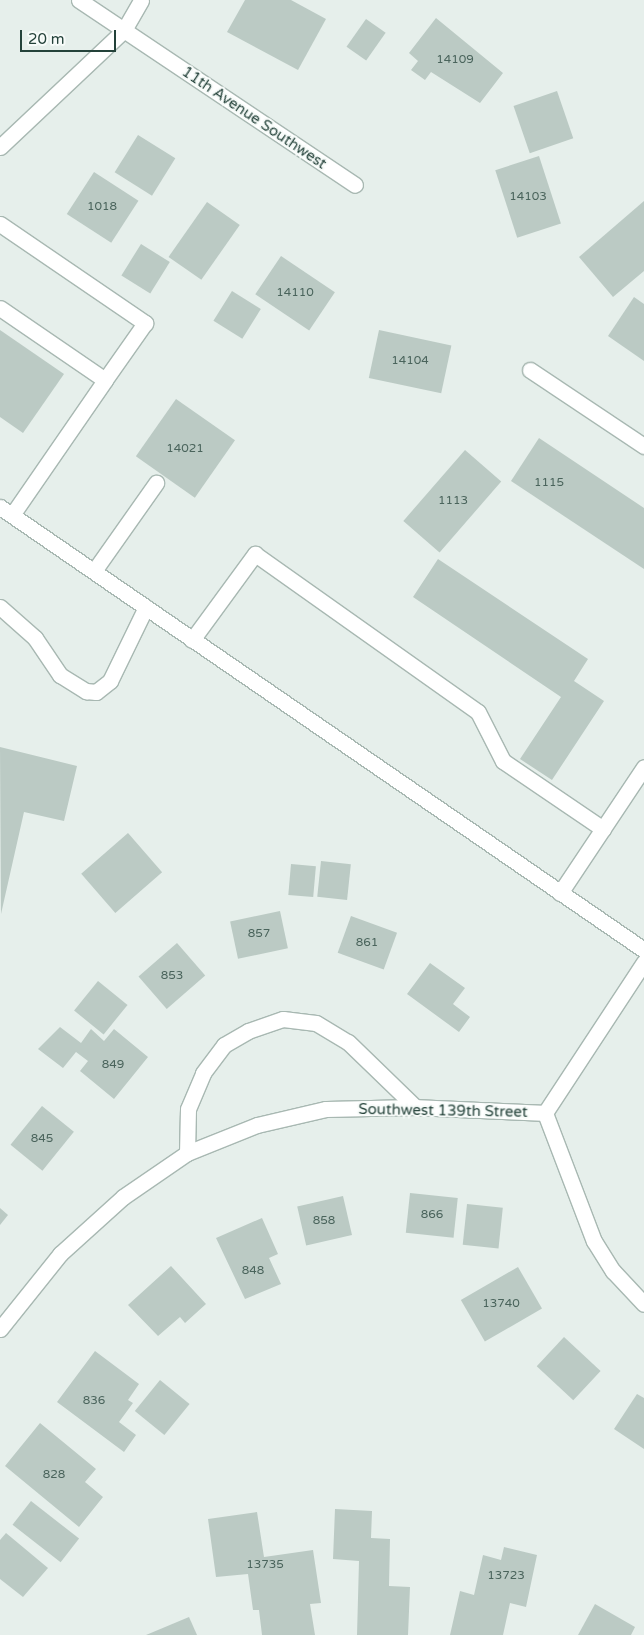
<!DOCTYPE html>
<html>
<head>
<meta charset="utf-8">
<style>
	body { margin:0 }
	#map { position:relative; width:644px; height:1635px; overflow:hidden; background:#e6efeb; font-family:"Varela Round",sans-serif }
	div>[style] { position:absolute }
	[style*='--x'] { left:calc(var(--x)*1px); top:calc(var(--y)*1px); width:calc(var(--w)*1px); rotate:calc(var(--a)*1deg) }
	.building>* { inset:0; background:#bbcac4; transform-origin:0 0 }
	.roads { filter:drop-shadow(1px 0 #a8b8b2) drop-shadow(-1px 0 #a8b8b2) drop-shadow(0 1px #a8b8b2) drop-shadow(0 -1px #a8b8b2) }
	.service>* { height:15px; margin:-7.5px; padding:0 7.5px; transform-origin:7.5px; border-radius:7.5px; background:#fff }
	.minor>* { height:15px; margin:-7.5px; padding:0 7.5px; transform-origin:7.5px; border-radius:7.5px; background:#fff }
	.secondary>* { height:15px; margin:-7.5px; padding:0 7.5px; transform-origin:7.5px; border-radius:7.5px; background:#fff }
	span { translate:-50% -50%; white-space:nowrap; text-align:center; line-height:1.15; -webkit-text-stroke:4px #f7fbf9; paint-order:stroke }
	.number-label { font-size:12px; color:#4a645c }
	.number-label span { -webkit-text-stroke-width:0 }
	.street-label { font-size:15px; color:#24423a }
	.scale { position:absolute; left:20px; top:30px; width:96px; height:22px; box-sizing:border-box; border:2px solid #24423a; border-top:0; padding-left:6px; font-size:15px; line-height:18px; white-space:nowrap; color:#24423a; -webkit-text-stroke:4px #f7fbf9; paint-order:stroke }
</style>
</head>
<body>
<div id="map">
	<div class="building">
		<i style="clip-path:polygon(245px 0,291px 0,326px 19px,298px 70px,227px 32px)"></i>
		<i style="clip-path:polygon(436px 18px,503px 73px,480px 103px,431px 72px,425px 80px,411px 70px,418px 61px,409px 53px)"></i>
		<i style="left:366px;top:19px;width:24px;height:34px;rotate:35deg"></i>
		<i style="left:557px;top:91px;width:50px;height:46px;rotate:71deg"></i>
		<i style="left:138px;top:135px;width:44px;height:44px;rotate:32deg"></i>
		<i style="left:539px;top:156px;width:71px;height:46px;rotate:72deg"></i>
		<i style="left:94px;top:172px;width:53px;height:50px;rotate:33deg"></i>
		<i style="clip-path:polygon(644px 201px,644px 271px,613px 297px,579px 257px)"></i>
		<i style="left:207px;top:202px;width:40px;height:67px;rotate:35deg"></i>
		<i style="left:141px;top:244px;width:34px;height:37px;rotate:32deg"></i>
		<i style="left:281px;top:256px;width:65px;height:46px;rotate:34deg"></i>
		<i style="left:232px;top:291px;width:34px;height:35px;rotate:32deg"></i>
		<i style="clip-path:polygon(634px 297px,644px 304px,644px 361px,608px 336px)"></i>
		<i style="clip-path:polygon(0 330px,64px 374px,23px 433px,0 417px)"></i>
		<i style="left:379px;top:330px;width:74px;height:49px;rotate:12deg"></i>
		<i style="left:176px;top:399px;width:72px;height:70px;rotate:35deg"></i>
		<i style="clip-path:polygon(539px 438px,644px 508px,644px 569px,511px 481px)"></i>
		<i style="left:465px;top:450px;width:48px;height:94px;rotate:41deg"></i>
		<i style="clip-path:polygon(438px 559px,588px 659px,574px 681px,604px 701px,552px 780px,520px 759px,561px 697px,413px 597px)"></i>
		<i style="clip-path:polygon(0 747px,77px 766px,64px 821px,24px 812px,1px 914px)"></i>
		<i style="left:128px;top:833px;width:52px;height:62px;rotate:49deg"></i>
		<i style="left:321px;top:861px;width:30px;height:36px;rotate:6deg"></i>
		<i style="left:291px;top:864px;width:25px;height:31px;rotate:5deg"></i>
		<i style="left:280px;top:911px;width:38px;height:51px;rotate:78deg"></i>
		<i style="left:351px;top:916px;width:49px;height:39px;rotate:20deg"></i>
		<i style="left:177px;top:943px;width:43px;height:51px;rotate:49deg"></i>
		<i style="clip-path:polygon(430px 963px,465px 988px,453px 1004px,470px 1017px,459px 1032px,407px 994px)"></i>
		<i style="left:98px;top:981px;width:38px;height:38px;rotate:39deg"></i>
		<i style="clip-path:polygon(60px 1027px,81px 1043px,91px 1029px,104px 1041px,114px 1029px,148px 1057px,114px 1099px,80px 1071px,88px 1061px,76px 1052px,63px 1068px,38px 1049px)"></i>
		<i style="left:42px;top:1106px;width:41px;height:50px;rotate:39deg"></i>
		<i style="left:410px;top:1193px;width:48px;height:40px;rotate:6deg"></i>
		<i style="left:343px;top:1196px;width:40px;height:47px;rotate:77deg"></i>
		<i style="left:467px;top:1204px;width:36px;height:41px;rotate:6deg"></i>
		<i style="clip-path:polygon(0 1208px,8px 1215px,0 1225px)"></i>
		<i style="clip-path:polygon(262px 1218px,278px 1254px,269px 1258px,281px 1284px,245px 1299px,216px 1238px)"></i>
		<i style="clip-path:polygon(171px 1266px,206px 1304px,185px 1323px,180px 1317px,158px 1336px,128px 1305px)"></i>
		<i style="left:518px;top:1267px;width:48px;height:66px;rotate:60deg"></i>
		<i style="left:564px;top:1337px;width:50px;height:40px;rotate:43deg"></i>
		<i style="clip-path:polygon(95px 1351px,139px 1384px,128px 1400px,133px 1403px,119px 1422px,136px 1435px,124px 1452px,57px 1402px)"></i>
		<i style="left:160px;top:1380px;width:38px;height:40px;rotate:39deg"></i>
		<i style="clip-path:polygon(637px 1394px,644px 1398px,644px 1449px,614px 1429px)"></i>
		<i style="clip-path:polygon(40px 1423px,96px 1469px,85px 1482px,103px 1497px,79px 1527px,5px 1466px)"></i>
		<i style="left:31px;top:1501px;width:61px;height:30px;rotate:38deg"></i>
		<i style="clip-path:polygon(335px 1509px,372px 1511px,371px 1538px,390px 1539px,389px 1586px,410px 1587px,408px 1635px,357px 1635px,359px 1561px,333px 1559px)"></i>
		<i style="clip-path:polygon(257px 1512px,264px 1557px,313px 1550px,321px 1603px,310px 1604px,315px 1635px,262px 1635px,259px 1610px,253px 1610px,248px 1574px,216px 1577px,208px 1519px)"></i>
		<i style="clip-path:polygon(6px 1533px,48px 1568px,23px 1597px,0 1579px,0 1540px)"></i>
		<i style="clip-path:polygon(504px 1547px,537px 1555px,526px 1607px,510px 1603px,503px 1635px,450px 1635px,460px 1591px,474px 1595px,483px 1555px,501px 1560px)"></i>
		<i style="clip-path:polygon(595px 1604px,635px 1627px,631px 1635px,578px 1635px)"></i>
		<i style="clip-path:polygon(189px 1617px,197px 1635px,146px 1635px)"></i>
	</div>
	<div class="roads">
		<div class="service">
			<i style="--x:0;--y:224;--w:176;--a:34.3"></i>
			<i style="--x:145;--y:323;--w:70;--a:125.1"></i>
			<i style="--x:105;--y:380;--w:127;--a:-145.6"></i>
			<i style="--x:530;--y:370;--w:137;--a:33.7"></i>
			<i style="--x:12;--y:515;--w:164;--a:-55.4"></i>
			<i style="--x:94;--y:571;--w:108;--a:-54.8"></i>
			<i style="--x:0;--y:607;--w:47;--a:41.5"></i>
			<i style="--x:35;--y:638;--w:45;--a:56"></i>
			<i style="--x:60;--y:675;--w:31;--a:32"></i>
			<i style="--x:86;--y:691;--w:10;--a:6"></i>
			<i style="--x:96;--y:692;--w:18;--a:-38"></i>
			<i style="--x:110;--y:681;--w:82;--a:-64.1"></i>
			<i style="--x:192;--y:640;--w:107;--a:-53.8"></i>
			<i style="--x:255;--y:554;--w:273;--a:35.3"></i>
			<i style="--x:478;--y:712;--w:55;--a:63"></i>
			<i style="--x:503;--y:761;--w:121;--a:34.2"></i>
			<i style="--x:187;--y:1153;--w:44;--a:-88.7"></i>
			<i style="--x:188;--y:1109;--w:39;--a:-67"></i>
			<i style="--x:203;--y:1073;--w:35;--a:-53"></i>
			<i style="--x:224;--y:1045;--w:28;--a:-30"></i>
			<i style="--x:248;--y:1031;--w:37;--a:-19"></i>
			<i style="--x:283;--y:1019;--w:33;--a:7"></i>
			<i style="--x:316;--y:1023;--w:37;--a:31"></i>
			<i style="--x:348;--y:1042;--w:93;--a:44.1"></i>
		</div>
		<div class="minor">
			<i style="--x:79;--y:0;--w:332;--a:33.8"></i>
			<i style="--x:0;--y:147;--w:170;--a:-43.3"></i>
			<i style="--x:124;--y:30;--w:34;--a:-60"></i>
			<i style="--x:560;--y:893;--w:151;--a:-56.3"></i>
			<i style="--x:644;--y:962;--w:181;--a:123.3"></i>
			<i style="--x:545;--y:1113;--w:137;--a:69.1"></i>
			<i style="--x:594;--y:1241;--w:36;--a:58"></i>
			<i style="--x:613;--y:1271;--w:45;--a:46.8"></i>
			<i style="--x:0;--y:1329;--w:96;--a:-51.3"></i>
			<i style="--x:60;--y:1254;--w:85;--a:-42.1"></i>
			<i style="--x:123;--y:1197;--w:78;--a:-34.5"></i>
			<i style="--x:187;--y:1153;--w:75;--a:-21.8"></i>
			<i style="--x:257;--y:1125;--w:71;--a:-13.1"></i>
			<i style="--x:326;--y:1109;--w:89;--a:-1.3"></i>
			<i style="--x:415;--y:1107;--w:130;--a:2.6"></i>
		</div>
		<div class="secondary">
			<i style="--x:0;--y:507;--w:782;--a:34.52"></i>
		</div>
	</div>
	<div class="number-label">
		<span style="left:455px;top:60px">14109</span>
		<span style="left:528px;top:197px">14103</span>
		<span style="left:102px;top:207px">1018</span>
		<span style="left:295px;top:293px">14110</span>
		<span style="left:410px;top:361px">14104</span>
		<span style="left:185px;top:449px">14021</span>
		<span style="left:549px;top:483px">1115</span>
		<span style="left:453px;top:501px">1113</span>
		<span style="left:259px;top:934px">857</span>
		<span style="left:367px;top:943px">861</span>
		<span style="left:172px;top:976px">853</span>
		<span style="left:113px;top:1065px">849</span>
		<span style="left:42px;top:1139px">845</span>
		<span style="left:432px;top:1215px">866</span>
		<span style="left:324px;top:1221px">858</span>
		<span style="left:253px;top:1271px">848</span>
		<span style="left:501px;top:1304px">13740</span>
		<span style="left:94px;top:1401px">836</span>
		<span style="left:54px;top:1475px">828</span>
		<span style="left:265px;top:1565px">13735</span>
		<span style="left:506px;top:1576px">13723</span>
	</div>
	<div class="street-label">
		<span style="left:254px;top:118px;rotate:34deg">11th Avenue Southwest</span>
		<span style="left:443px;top:1111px;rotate:1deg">Southwest 139th Street</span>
	</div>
	<div class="scale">20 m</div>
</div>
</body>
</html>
